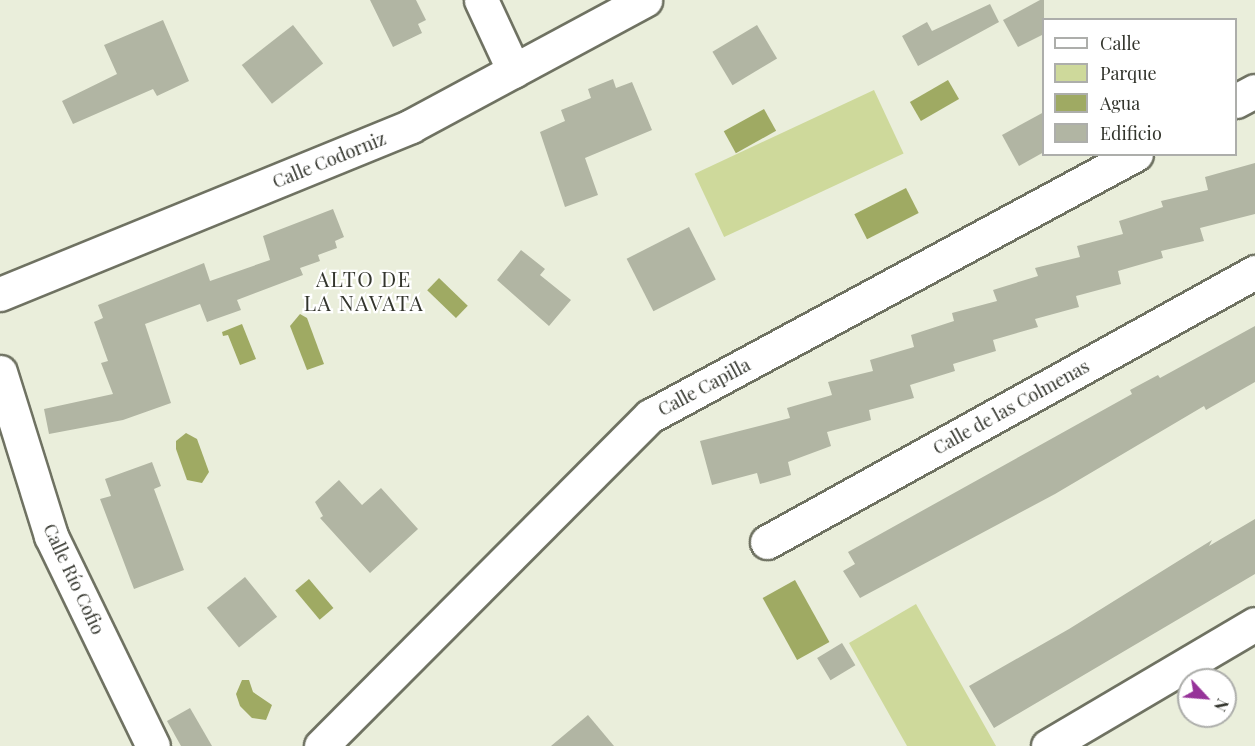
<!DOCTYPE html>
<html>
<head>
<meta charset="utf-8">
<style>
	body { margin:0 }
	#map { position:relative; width:1255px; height:746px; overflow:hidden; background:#eaeedb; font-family:"Playfair Display",serif }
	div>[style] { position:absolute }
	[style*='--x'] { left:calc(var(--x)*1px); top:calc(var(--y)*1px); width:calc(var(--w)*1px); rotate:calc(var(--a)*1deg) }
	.green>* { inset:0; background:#ced99b; transform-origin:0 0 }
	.water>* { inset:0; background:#9faa63; transform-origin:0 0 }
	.building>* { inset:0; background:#b1b5a3; transform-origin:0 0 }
	.roads { filter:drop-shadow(2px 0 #6f7262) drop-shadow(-2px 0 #6f7262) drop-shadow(0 2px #6f7262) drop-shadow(0 -2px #6f7262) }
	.minor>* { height:33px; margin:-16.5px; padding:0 16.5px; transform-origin:16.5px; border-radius:16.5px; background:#fff }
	span { translate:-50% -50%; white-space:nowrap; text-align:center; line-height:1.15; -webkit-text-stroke:4.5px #fff; paint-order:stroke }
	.street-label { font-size:18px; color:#33352d }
	.quarter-label { font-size:21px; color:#33352d; letter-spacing:1.5px }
	.legend { position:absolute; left:1042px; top:18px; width:195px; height:138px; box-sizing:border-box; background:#fff; border:2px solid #adaeab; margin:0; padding:8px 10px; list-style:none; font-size:18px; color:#33352d }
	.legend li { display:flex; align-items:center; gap:12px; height:30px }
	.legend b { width:30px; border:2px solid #adaeab }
	.north { position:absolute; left:1177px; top:668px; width:60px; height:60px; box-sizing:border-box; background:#fff; border:2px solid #adaeab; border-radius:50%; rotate:116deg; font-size:16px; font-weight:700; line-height:24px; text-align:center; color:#33352d }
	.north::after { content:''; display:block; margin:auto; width:21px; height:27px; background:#963399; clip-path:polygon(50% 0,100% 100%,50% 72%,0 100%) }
</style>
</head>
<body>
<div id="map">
	<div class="green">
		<i style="left:874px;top:90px;width:70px;height:198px;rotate:65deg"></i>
		<i style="clip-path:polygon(916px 604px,996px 746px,907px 746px,849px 643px)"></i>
	</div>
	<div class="water">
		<i style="left:948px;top:80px;width:22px;height:44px;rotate:60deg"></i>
		<i style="left:764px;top:109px;width:25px;height:46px;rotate:61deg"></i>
		<i style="left:906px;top:188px;width:28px;height:58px;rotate:63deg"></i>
		<i style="left:439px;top:278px;width:40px;height:17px;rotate:44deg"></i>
		<i style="clip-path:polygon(300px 314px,307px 318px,324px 364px,307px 370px,290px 326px)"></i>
		<i style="clip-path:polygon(242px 324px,256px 359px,240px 365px,228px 335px,223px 336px,222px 332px)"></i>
		<i style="clip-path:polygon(186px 433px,197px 439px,209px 472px,202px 483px,187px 480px,176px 449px,176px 441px)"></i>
		<i style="left:309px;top:579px;width:38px;height:18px;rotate:50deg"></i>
		<i style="left:795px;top:580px;width:71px;height:37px;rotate:61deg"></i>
		<i style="clip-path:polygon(242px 680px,249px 680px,253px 692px,272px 705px,266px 720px,252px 718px,240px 706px,236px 694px)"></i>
	</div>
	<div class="building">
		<i style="clip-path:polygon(370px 0,416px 0,426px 20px,418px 24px,422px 33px,393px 47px)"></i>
		<i style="clip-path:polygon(1040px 0,1044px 0,1044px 34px,1018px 47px,1003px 20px)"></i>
		<i style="clip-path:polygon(990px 4px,999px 22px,918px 66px,902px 36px,927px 22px,932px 31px)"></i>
		<i style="clip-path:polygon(163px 20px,189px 81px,157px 96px,153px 89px,73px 124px,62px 101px,117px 74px,104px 45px)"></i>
		<i style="left:293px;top:25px;width:49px;height:65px;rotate:52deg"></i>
		<i style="left:757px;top:25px;width:39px;height:52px;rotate:59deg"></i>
		<i style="clip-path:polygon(613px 79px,616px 88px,632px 82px,652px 130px,585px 158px,598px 195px,565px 207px,540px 132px,565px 121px,561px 110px,591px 98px,588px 89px)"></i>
		<i style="clip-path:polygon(1044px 112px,1044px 152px,1019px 166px,1002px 135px)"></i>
		<i style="clip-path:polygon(1255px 163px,1255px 214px,1200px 228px,1204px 241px,1161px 251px,1163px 258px,1118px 271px,1121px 284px,1076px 296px,1079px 307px,1035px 319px,1038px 327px,993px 340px,996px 351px,953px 364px,955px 371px,910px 385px,914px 398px,869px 410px,871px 420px,827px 432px,831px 446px,788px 462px,791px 475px,760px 484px,757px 473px,712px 485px,700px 441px,790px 418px,787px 408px,832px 395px,828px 382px,873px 371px,870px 360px,914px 347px,911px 335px,954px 321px,952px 313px,997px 301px,993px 290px,1038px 276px,1035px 268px,1080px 257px,1077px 246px,1123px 234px,1119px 221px,1163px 207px,1161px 201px,1208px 190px,1205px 177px)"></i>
		<i style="clip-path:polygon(333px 209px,344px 237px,335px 241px,337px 248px,318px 255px,320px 261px,300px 268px,303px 275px,237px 300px,241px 310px,207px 322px,200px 304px,145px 324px,171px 403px,123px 420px,49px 434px,44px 409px,113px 394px,101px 363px,108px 361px,94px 322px,103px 318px,98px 305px,204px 263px,210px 281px,270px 260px,263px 236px)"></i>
		<i style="left:689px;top:227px;width:59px;height:70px;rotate:63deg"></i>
		<i style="clip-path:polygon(521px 250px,545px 269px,540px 275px,571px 300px,549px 326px,497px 280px)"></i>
		<i style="clip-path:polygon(1255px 326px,1255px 382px,1206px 410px,1204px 406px,1055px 494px,860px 598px,843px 571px,855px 564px,848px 552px,1132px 394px,1130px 390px,1158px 375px,1160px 378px)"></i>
		<i style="clip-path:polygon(152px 462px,161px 486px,154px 489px,184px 570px,134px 589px,100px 499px,111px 496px,105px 479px)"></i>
		<i style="clip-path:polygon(339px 480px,362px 505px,381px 488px,418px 529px,370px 573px,320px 518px,323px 516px,315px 502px)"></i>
		<i style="clip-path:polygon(1255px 519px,1255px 574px,994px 728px,969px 686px,1069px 629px,1212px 540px,1209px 546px)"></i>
		<i style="left:245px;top:577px;width:51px;height:49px;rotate:51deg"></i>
		<i style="left:842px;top:643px;width:26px;height:29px;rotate:59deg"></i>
		<i style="clip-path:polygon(190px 708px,212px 746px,181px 746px,167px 721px)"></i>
		<i style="clip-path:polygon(588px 715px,614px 746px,551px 746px)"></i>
	</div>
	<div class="roads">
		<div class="minor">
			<i style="--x:481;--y:0;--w:78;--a:65.1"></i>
			<i style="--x:1236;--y:101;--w:21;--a:-28"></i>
			<i style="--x:0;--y:294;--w:444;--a:-22.2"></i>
			<i style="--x:411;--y:126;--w:266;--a:-28.3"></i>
			<i style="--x:0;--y:372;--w:172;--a:72.7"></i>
			<i style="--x:51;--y:536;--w:233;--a:64.1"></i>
			<i style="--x:767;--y:542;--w:558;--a:-28.95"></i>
			<i style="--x:321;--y:746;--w:466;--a:-45.1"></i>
			<i style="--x:650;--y:416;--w:552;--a:-28.33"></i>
			<i style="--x:1048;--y:746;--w:240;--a:-30.5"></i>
		</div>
	</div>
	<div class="street-label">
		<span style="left:329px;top:160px;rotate:-22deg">Calle Codorniz</span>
		<span style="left:704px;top:387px;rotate:-28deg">Calle Capilla</span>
		<span style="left:1011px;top:407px;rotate:-29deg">Calle de las Colmenas</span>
		<span style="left:74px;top:579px;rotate:65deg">Calle Río Cofio</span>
	</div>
	<div class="quarter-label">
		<span style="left:364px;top:290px">ALTO DE<br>LA NAVATA</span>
	</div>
	<ul class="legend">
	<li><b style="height:8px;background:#fff"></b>Calle</li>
	<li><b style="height:16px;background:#ced99b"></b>Parque</li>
	<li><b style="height:16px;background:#9faa63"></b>Agua</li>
	<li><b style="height:16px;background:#b1b5a3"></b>Edificio</li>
	</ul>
	<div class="north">N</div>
</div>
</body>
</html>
